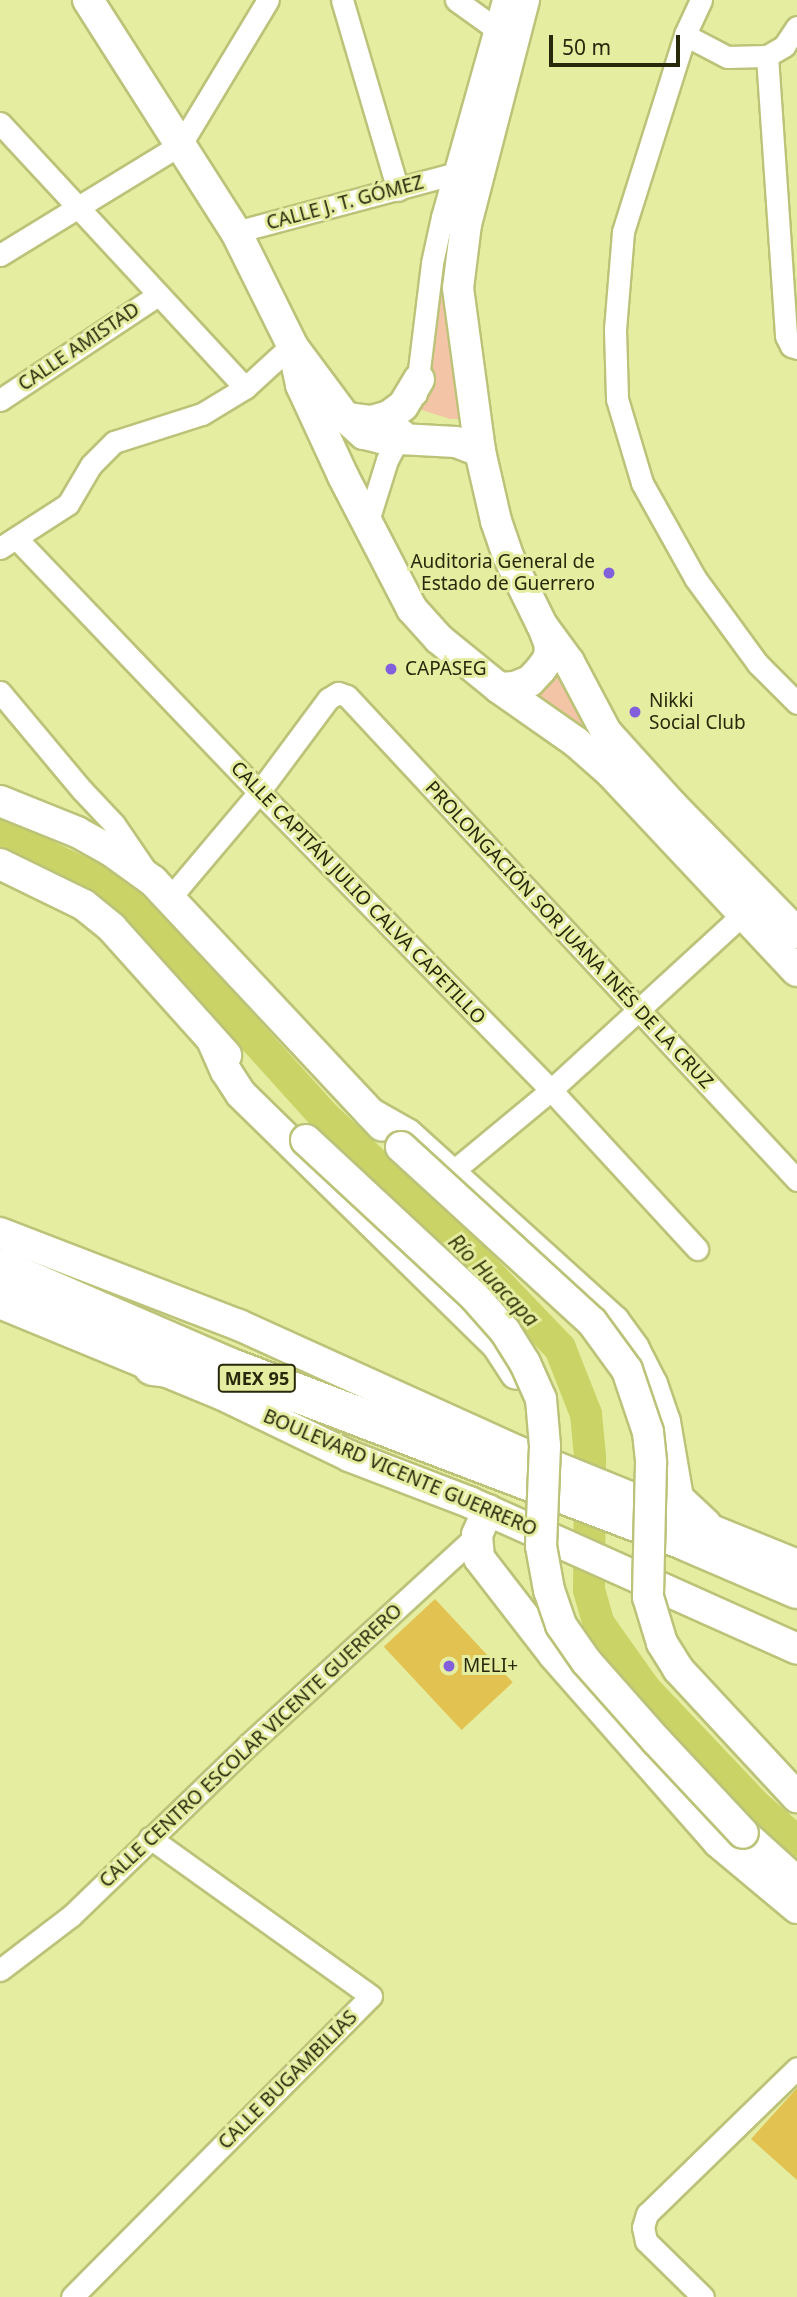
<!DOCTYPE html>
<html>
<head>
<meta charset="utf-8">
<style>
	body { margin:0 }
	#map { position:relative; width:797px; height:2297px; overflow:hidden; background:#e5eda1; font-family:"Noto Sans",sans-serif }
	div>[style] { position:absolute }
	[style*='--x'] { left:calc(var(--x)*1px); top:calc(var(--y)*1px); width:calc(var(--w)*1px); rotate:calc(var(--a)*1deg) }
	.green>* { inset:0; background:#f4c4a7 }
	.river>* { height:32px; margin:-16px; padding:0 16px; transform-origin:16px; border-radius:16px; background:#cad365 }
	.building>* { inset:0; background:#e2c251; transform-origin:0 0 }
	.roads { filter:drop-shadow(2px 0 #bcc379) drop-shadow(-2px 0 #bcc379) drop-shadow(0 2px #bcc379) drop-shadow(0 -2px #bcc379) }
	.street>* { height:21px; margin:-10.5px; padding:0 10.5px; transform-origin:10.5px; border-radius:10.5px; background:#fff }
	.secondary>* { height:30px; margin:-15px; padding:0 15px; transform-origin:15px; border-radius:15px; background:#fff }
	.highway>* { height:38px; margin:-19px; padding:0 19px; transform-origin:19px; border-radius:19px; background:#fff }
	.bridges { filter:drop-shadow(2px 0 #bcc379) drop-shadow(-2px 0 #bcc379) drop-shadow(0 2px #bcc379) drop-shadow(0 -2px #bcc379) }
	.secondary-bridge>* { height:30px; margin:-15px; padding:0 15px; transform-origin:15px; border-radius:15px; background:#fff }
	.dots>* { width:19px; height:19px; translate:-50% -50%; box-sizing:border-box; border:4px solid #e5eda1; border-radius:50% }
	span { translate:-50% -50%; white-space:nowrap; text-align:center; line-height:1.15; -webkit-text-stroke:6px #e5eda1; paint-order:stroke }
	.shield-label span { padding:2px 5px; background:#e5eda1; border:2px solid; border-radius:5px; -webkit-text-stroke-width:0 }
	.shield-label { font-size:18px; color:#27290a; font-weight:700 }
	.street-label { font-size:19px; color:#27290a }
	.poi-label { font-size:19px; color:#27290a }
	.right { translate:-100% -50%; text-align:right }
	.left { translate:0 -50%; text-align:left }
	.water-label { font-size:21px; color:#373a0b; font-style:italic }
	.scale { position:absolute; left:549px; top:35px; width:131px; height:32px; box-sizing:border-box; border:4px solid #27290a; border-top:0; padding-left:9px; font-size:21px; line-height:24px; white-space:nowrap; color:#27290a; -webkit-text-stroke:5px #e5eda1; paint-order:stroke }
</style>
</head>
<body>
<div id="map">
	<div class="green">
		<i style="clip-path:polygon(450px 224px,444px 263px,465px 419px,450px 419px,419px 409px,428px 365px,433px 282px)"></i>
		<i style="clip-path:polygon(555px 660px,797px 946px,797px 957px,522px 692px)"></i>
	</div>
	<div class="river">
		<i style="--x:0;--y:834;--w:117;--a:25.3"></i>
		<i style="--x:106;--y:884;--w:68;--a:42.6"></i>
		<i style="--x:156;--y:930;--w:252;--a:47.9"></i>
		<i style="--x:325;--y:1117;--w:192;--a:43.3"></i>
		<i style="--x:465;--y:1249;--w:137;--a:46.2"></i>
		<i style="--x:560;--y:1348;--w:71;--a:68.5"></i>
		<i style="--x:586;--y:1414;--w:42;--a:84.6"></i>
		<i style="--x:590;--y:1456;--w:134;--a:90.4"></i>
		<i style="--x:589;--y:1590;--w:35;--a:74"></i>
		<i style="--x:599;--y:1624;--w:80;--a:54.7"></i>
		<i style="--x:645;--y:1689;--w:161;--a:46.5"></i>
		<i style="--x:756;--y:1806;--w:55;--a:41.3"></i>
	</div>
	<div class="building">
		<i style="left:435px;top:1599px;width:114px;height:70px;rotate:47deg"></i>
		<i style="clip-path:polygon(797px 2088px,797px 2180px,751px 2139px)"></i>
	</div>
	<div class="roads">
		<div class="street">
			<i style="--x:342;--y:0;--w:198;--a:73.6"></i>
			<i style="--x:456;--y:0;--w:48;--a:35.7"></i>
			<i style="--x:701;--y:0;--w:38;--a:115"></i>
			<i style="--x:685;--y:35;--w:207;--a:107.5"></i>
			<i style="--x:623;--y:232;--w:98;--a:94.7"></i>
			<i style="--x:615;--y:330;--w:69;--a:88.3"></i>
			<i style="--x:617;--y:399;--w:88;--a:73.4"></i>
			<i style="--x:642;--y:483;--w:109;--a:60.8"></i>
			<i style="--x:695;--y:578;--w:107;--a:53.8"></i>
			<i style="--x:758;--y:664;--w:55;--a:45"></i>
			<i style="--x:685;--y:35;--w:47;--a:27.6"></i>
			<i style="--x:727;--y:57;--w:40;--a:-1.4"></i>
			<i style="--x:767;--y:56;--w:20;--a:-30"></i>
			<i style="--x:784;--y:46;--w:23;--a:-56"></i>
			<i style="--x:767;--y:56;--w:281;--a:86.1"></i>
			<i style="--x:786;--y:336;--w:11;--a:63"></i>
			<i style="--x:791;--y:346;--w:6;--a:18"></i>
			<i style="--x:0;--y:123;--w:361;--a:47.2"></i>
			<i style="--x:236;--y:232;--w:225;--a:-15"></i>
			<i style="--x:0;--y:255;--w:212;--a:-31.5"></i>
			<i style="--x:181;--y:144;--w:168;--a:-58.9"></i>
			<i style="--x:416;--y:394;--w:132;--a:-83"></i>
			<i style="--x:432;--y:263;--w:47;--a:-77.7"></i>
			<i style="--x:442;--y:217;--w:225;--a:-74.3"></i>
			<i style="--x:0;--y:400;--w:190;--a:-33.6"></i>
			<i style="--x:368;--y:521;--w:64;--a:-72.7"></i>
			<i style="--x:387;--y:460;--w:34;--a:-62"></i>
			<i style="--x:17;--y:539;--w:350;--a:46.3"></i>
			<i style="--x:259;--y:792;--w:417;--a:45.6"></i>
			<i style="--x:551;--y:1090;--w:216;--a:47.4"></i>
			<i style="--x:0;--y:548;--w:81;--a:-32.9"></i>
			<i style="--x:68;--y:504;--w:45;--a:-59.5"></i>
			<i style="--x:91;--y:465;--w:33;--a:-45"></i>
			<i style="--x:114;--y:442;--w:92;--a:-17.7"></i>
			<i style="--x:202;--y:414;--w:50;--a:-31.2"></i>
			<i style="--x:245;--y:388;--w:64;--a:-42.5"></i>
			<i style="--x:0;--y:692;--w:128;--a:50.1"></i>
			<i style="--x:82;--y:790;--w:47;--a:46.7"></i>
			<i style="--x:114;--y:824;--w:53;--a:55.7"></i>
			<i style="--x:169;--y:899;--w:140;--a:-49.9"></i>
			<i style="--x:259;--y:792;--w:116;--a:-53.4"></i>
			<i style="--x:328;--y:699;--w:12;--a:-31"></i>
			<i style="--x:338;--y:693;--w:9;--a:18"></i>
			<i style="--x:347;--y:696;--w:661;--a:47.08"></i>
			<i style="--x:452;--y:1172;--w:129;--a:-39.6"></i>
			<i style="--x:551;--y:1090;--w:259;--a:-42.5"></i>
			<i style="--x:0;--y:1970;--w:89;--a:-37.3"></i>
			<i style="--x:71;--y:1916;--w:246;--a:-44"></i>
			<i style="--x:248;--y:1745;--w:311;--a:-42.5"></i>
			<i style="--x:72;--y:2297;--w:424;--a:-45.2"></i>
			<i style="--x:371;--y:1996;--w:272;--a:-144.4"></i>
			<i style="--x:703;--y:2297;--w:80;--a:-135.5"></i>
			<i style="--x:646;--y:2241;--w:14;--a:-102"></i>
			<i style="--x:643;--y:2227;--w:14;--a:-73"></i>
			<i style="--x:647;--y:2214;--w:209;--a:-44.2"></i>
		</div>
		<div class="secondary">
			<i style="--x:88;--y:0;--w:275;--a:57.5"></i>
			<i style="--x:236;--y:232;--w:128;--a:63.6"></i>
			<i style="--x:293;--y:347;--w:89;--a:53.3"></i>
			<i style="--x:346;--y:418;--w:24;--a:42"></i>
			<i style="--x:364;--y:434;--w:17;--a:13"></i>
			<i style="--x:381;--y:438;--w:75;--a:3.1"></i>
			<i style="--x:456;--y:442;--w:26;--a:21"></i>
			<i style="--x:524;--y:0;--w:231;--a:104.5"></i>
			<i style="--x:466;--y:224;--w:64;--a:97.1"></i>
			<i style="--x:458;--y:288;--w:164;--a:82.3"></i>
			<i style="--x:480;--y:451;--w:72;--a:77.1"></i>
			<i style="--x:496;--y:521;--w:37;--a:71"></i>
			<i style="--x:508;--y:556;--w:77;--a:63.8"></i>
			<i style="--x:542;--y:625;--w:46;--a:53.9"></i>
			<i style="--x:569;--y:662;--w:79;--a:62.1"></i>
			<i style="--x:606;--y:732;--w:98;--a:47.9"></i>
			<i style="--x:672;--y:805;--w:179;--a:45.7"></i>
			<i style="--x:293;--y:347;--w:39;--a:78"></i>
			<i style="--x:301;--y:385;--w:100;--a:65.2"></i>
			<i style="--x:343;--y:476;--w:150;--a:62.6"></i>
			<i style="--x:412;--y:609;--w:40;--a:48"></i>
			<i style="--x:439;--y:639;--w:77;--a:39.2"></i>
			<i style="--x:499;--y:688;--w:94;--a:35"></i>
			<i style="--x:576;--y:742;--w:45;--a:41.4"></i>
			<i style="--x:610;--y:772;--w:273;--a:46.8"></i>
			<i style="--x:347;--y:418;--w:25;--a:7"></i>
			<i style="--x:372;--y:421;--w:18;--a:-16"></i>
			<i style="--x:389;--y:416;--w:17;--a:-36"></i>
			<i style="--x:403;--y:406;--w:31;--a:-59"></i>
			<i style="--x:499;--y:688;--w:16;--a:-4"></i>
			<i style="--x:515;--y:687;--w:16;--a:-22"></i>
			<i style="--x:530;--y:681;--w:16;--a:-47"></i>
			<i style="--x:541;--y:669;--w:14;--a:-54"></i>
			<i style="--x:549;--y:658;--w:13;--a:-86"></i>
			<i style="--x:550;--y:645;--w:19;--a:-111"></i>
			<i style="--x:0;--y:801;--w:83;--a:21.9"></i>
			<i style="--x:77;--y:832;--w:38;--a:29"></i>
			<i style="--x:110;--y:850;--w:53;--a:35.8"></i>
			<i style="--x:153;--y:881;--w:335;--a:46.9"></i>
			<i style="--x:0;--y:864;--w:93;--a:26"></i>
			<i style="--x:84;--y:905;--w:36;--a:39"></i>
			<i style="--x:112;--y:928;--w:171;--a:48.1"></i>
			<i style="--x:212;--y:1040;--w:34;--a:66"></i>
			<i style="--x:226;--y:1071;--w:27;--a:57"></i>
			<i style="--x:241;--y:1094;--w:360;--a:44.4"></i>
			<i style="--x:498;--y:1346;--w:33;--a:57"></i>
			<i style="--x:370;--y:1113;--w:43;--a:29.6"></i>
			<i style="--x:407;--y:1134;--w:279;--a:42.1"></i>
			<i style="--x:614;--y:1321;--w:34;--a:54"></i>
			<i style="--x:634;--y:1349;--w:39;--a:63"></i>
			<i style="--x:652;--y:1384;--w:40;--a:71.1"></i>
			<i style="--x:665;--y:1422;--w:77;--a:80.3"></i>
			<i style="--x:678;--y:1498;--w:38;--a:43"></i>
			<i style="--x:0;--y:1233;--w:256;--a:21.1"></i>
			<i style="--x:239;--y:1325;--w:307;--a:24.4"></i>
			<i style="--x:519;--y:1452;--w:300;--a:22.1"></i>
			<i style="--x:0;--y:1303;--w:239;--a:22.4"></i>
			<i style="--x:221;--y:1394;--w:142;--a:25.8"></i>
			<i style="--x:349;--y:1456;--w:129;--a:21"></i>
			<i style="--x:469;--y:1502;--w:359;--a:24.1"></i>
			<i style="--x:488;--y:1510;--w:27;--a:114"></i>
			<i style="--x:477;--y:1535;--w:23;--a:85"></i>
			<i style="--x:479;--y:1558;--w:123;--a:52.3"></i>
			<i style="--x:554;--y:1655;--w:249;--a:48.7"></i>
			<i style="--x:718;--y:1842;--w:103;--a:39.9"></i>
			<i style="--x:743;--y:1833;--w:73;--a:42.2"></i>
		</div>
		<div class="highway">
			<i style="--x:0;--y:1268;--w:252;--a:23.4"></i>
			<i style="--x:231;--y:1368;--w:489;--a:20.8"></i>
			<i style="--x:688;--y:1542;--w:119;--a:23.3"></i>
			<i style="--x:153;--y:1366;--w:48;--a:7.1"></i>
		</div>
	</div>
	<div class="bridges">
		<div class="secondary-bridge">
			<i style="--x:306;--y:1140;--w:229;--a:42.9"></i>
			<i style="--x:474;--y:1296;--w:47;--a:48.5"></i>
			<i style="--x:505;--y:1331;--w:38;--a:58"></i>
			<i style="--x:525;--y:1363;--w:39;--a:66"></i>
			<i style="--x:541;--y:1399;--w:47;--a:85.1"></i>
			<i style="--x:545;--y:1446;--w:100;--a:92.3"></i>
			<i style="--x:541;--y:1546;--w:45;--a:79.7"></i>
			<i style="--x:549;--y:1590;--w:37;--a:71"></i>
			<i style="--x:561;--y:1625;--w:44;--a:55.2"></i>
			<i style="--x:586;--y:1661;--w:106;--a:48.5"></i>
			<i style="--x:656;--y:1740;--w:127;--a:46.9"></i>
			<i style="--x:401;--y:1147;--w:259;--a:42.5"></i>
			<i style="--x:592;--y:1322;--w:59;--a:53.9"></i>
			<i style="--x:627;--y:1370;--w:65;--a:71.3"></i>
			<i style="--x:648;--y:1432;--w:31;--a:84"></i>
			<i style="--x:651;--y:1463;--w:134;--a:91.3"></i>
			<i style="--x:648;--y:1597;--w:48;--a:73.1"></i>
			<i style="--x:662;--y:1643;--w:31;--a:58"></i>
			<i style="--x:678;--y:1669;--w:175;--a:47.1"></i>
		</div>
	</div>
	<div class="dots">
		<i style="left:609px;top:573px;background:#8360db"></i>
		<i style="left:391px;top:669px;background:#8360db"></i>
		<i style="left:635px;top:712px;background:#8360db"></i>
		<i style="left:449px;top:1666px;background:#8360db"></i>
	</div>
	<div class="shield-label">
		<span style="left:257px;top:1378px">MEX 95</span>
	</div>
	<div class="street-label">
		<span style="left:345px;top:203px;rotate:-15deg">CALLE J. T. GÓMEZ</span>
		<span style="left:79px;top:347px;rotate:-34deg">CALLE AMISTAD</span>
		<span style="left:358px;top:893px;rotate:46deg">CALLE CAPITÁN JULIO CALVA CAPETILLO</span>
		<span style="left:569px;top:935px;rotate:47deg">PROLONGACIÓN SOR JUANA INÉS DE LA CRUZ</span>
		<span style="left:400px;top:1473px;rotate:23deg">BOULEVARD VICENTE GUERRERO</span>
		<span style="left:251px;top:1746px;rotate:-43deg">CALLE CENTRO ESCOLAR VICENTE GUERRERO</span>
		<span style="left:288px;top:2080px;rotate:-45deg">CALLE BUGAMBILIAS</span>
	</div>
	<div class="poi-label">
		<span class="right" style="left:595px;top:573px">Auditoria General de<br>Estado de Guerrero</span>
		<span class="left" style="left:405px;top:669px">CAPASEG</span>
		<span class="left" style="left:649px;top:712px">Nikki<br>Social Club</span>
		<span class="left" style="left:463px;top:1666px">MELI+</span>
	</div>
	<div class="water-label">
		<span style="left:494px;top:1280px;rotate:46deg">Río Huacapa</span>
	</div>
	<div class="scale">50 m</div>
</div>
</body>
</html>
